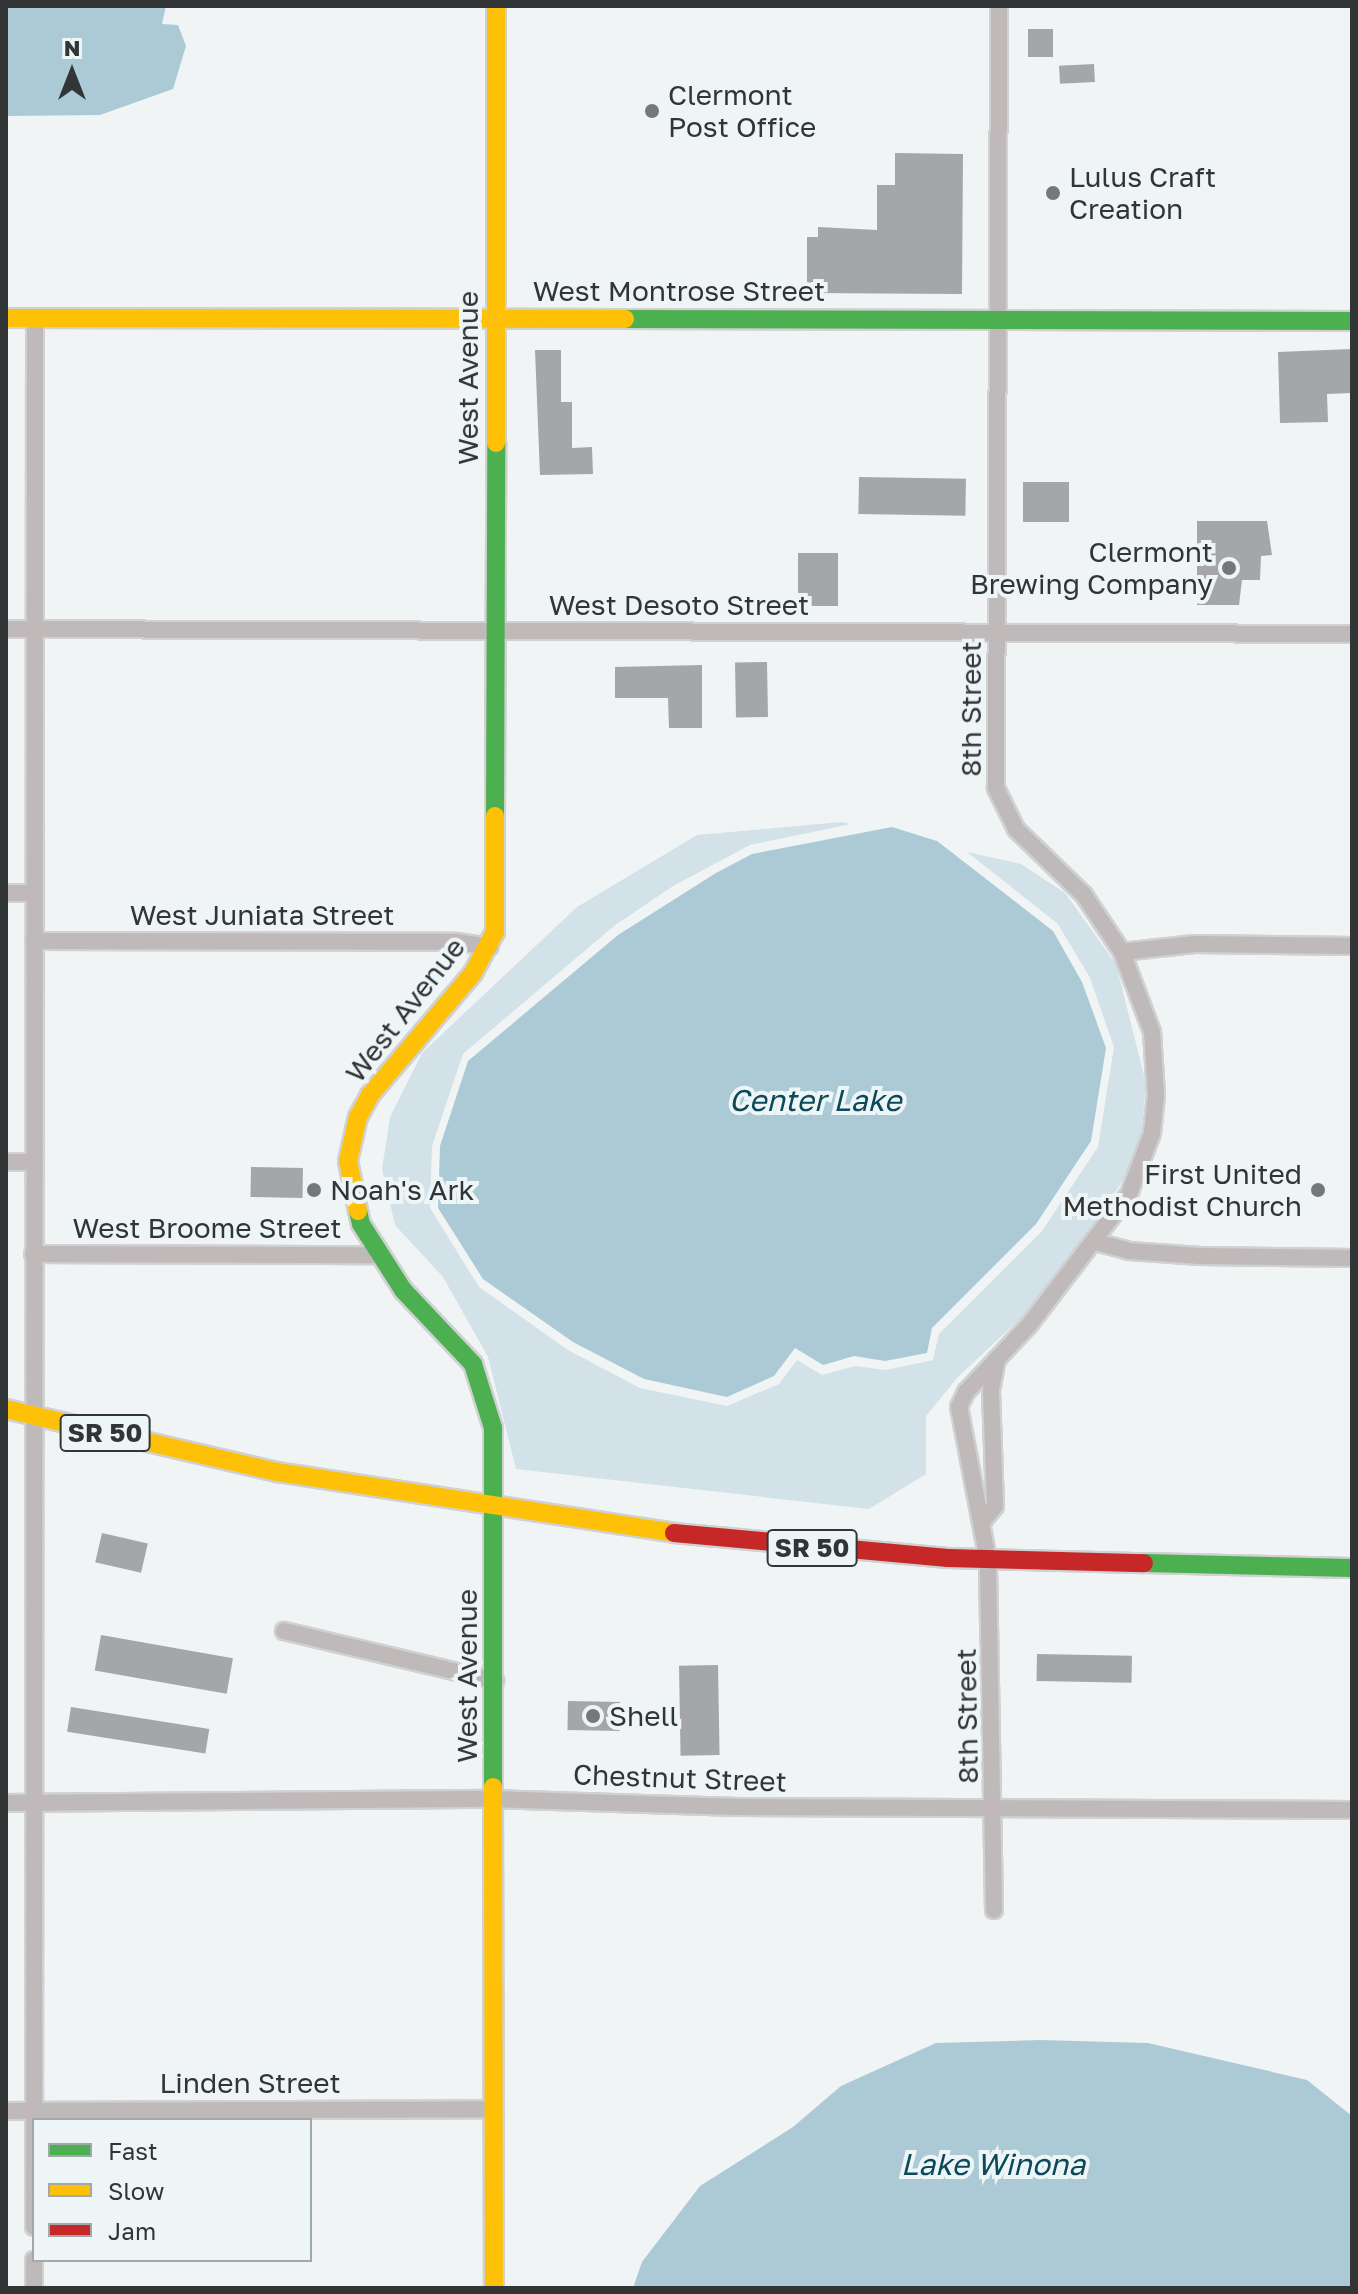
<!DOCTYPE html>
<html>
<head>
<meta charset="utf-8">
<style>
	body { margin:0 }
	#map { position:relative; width:1358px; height:2294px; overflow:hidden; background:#f0f4f5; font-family:"Golos Text",sans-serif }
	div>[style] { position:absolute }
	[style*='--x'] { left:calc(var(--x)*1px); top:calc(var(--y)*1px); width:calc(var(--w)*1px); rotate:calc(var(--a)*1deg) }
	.green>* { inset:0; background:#d2e2e8 }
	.water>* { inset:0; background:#abcad6 }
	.building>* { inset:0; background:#a4a6a7; transform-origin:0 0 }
	.roads { filter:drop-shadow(2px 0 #cfd1d2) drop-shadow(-2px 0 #cfd1d2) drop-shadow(0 2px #cfd1d2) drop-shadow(0 -2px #cfd1d2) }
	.street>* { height:16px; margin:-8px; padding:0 8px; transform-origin:8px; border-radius:8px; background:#bfb9ba }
	.fast>* { height:18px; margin:-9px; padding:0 9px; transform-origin:9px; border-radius:9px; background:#4caf50 }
	.slow>* { height:18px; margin:-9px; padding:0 9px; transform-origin:9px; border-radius:9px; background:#ffc107 }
	.jam>* { height:18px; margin:-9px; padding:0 9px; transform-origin:9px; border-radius:9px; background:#c62828 }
	.dots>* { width:22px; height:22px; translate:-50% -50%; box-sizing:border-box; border:4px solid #eef5f7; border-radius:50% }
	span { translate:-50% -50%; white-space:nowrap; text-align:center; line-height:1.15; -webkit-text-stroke:8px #eef5f7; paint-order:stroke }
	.shield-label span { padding:2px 6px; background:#eef5f7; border:2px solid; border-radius:6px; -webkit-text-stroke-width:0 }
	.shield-label { font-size:26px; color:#323536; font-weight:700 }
	.poi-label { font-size:28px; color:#323536 }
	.left { translate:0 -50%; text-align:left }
	.right { translate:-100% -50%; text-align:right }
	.street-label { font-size:28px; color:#323536 }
	.water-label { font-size:30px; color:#0c4a5b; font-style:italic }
	.frame { position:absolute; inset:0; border:8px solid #323536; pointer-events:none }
	.legend { position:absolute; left:32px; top:2118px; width:280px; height:144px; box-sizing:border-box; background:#eef5f7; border:2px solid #a3a8aa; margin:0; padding:10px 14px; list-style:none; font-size:24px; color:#323536 }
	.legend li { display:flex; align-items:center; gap:16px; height:40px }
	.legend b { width:40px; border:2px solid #a3a8aa }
	.north { position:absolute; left:32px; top:32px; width:80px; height:80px; -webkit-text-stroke:6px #eef5f7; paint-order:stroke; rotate:0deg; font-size:22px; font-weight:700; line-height:32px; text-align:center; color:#323536 }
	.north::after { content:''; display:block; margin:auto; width:28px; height:36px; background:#323536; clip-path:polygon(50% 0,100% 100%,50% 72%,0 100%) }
</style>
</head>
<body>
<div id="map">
	<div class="green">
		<i style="clip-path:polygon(841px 822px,851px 824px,750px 845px,673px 886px,614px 926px,463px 1054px,432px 1146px,430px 1208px,479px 1287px,568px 1350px,640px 1388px,727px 1406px,779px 1384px,797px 1360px,822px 1375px,855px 1366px,886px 1370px,933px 1360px,939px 1334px,1042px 1231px,1098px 1147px,1114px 1047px,1090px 978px,1058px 924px,967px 852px,1021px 864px,1065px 893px,1116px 964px,1146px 1083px,1142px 1130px,1132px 1166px,1087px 1236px,1022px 1317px,958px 1377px,926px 1416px,926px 1474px,869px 1509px,516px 1469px,488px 1357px,443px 1277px,395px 1225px,382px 1169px,390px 1117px,422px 1053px,577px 907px,697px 835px)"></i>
	</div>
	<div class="water">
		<i style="clip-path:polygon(6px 6px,166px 6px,162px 24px,178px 25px,186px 46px,173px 89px,100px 115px,6px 116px)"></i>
		<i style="clip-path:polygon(892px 827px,937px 841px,1053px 931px,1082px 982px,1106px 1048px,1091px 1141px,1036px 1224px,932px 1328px,927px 1353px,885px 1361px,854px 1356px,823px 1365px,795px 1348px,774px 1376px,727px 1397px,644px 1379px,573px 1342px,483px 1279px,438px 1208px,440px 1146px,468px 1061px,618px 935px,716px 873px,752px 854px)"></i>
		<i style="clip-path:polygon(1040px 2040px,1148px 2043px,1307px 2080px,1352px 2116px,1352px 2288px,633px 2288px,642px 2262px,700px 2186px,793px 2127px,841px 2086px,936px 2043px)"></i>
	</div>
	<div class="building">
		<i style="left:1053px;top:29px;width:28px;height:25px;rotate:90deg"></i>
		<i style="left:1094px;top:64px;width:18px;height:35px;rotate:87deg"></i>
		<i style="clip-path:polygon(895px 153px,963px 154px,962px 294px,807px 293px,807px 237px,818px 237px,818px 227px,877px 230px,877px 185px,895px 185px)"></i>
		<i style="clip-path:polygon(1352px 349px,1352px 393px,1327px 394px,1328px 422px,1280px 423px,1278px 352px)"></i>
		<i style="clip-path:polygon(535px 350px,561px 350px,561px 402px,572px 402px,572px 448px,592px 447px,593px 474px,540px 475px)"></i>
		<i style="left:859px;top:477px;width:107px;height:37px;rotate:1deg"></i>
		<i style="left:1023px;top:482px;width:46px;height:40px"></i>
		<i style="clip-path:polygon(1197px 521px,1267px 521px,1272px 555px,1261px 556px,1260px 580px,1242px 580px,1239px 605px,1197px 605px)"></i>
		<i style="left:798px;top:553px;width:40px;height:53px"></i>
		<i style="left:767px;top:662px;width:55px;height:32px;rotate:89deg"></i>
		<i style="clip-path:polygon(702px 665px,702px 728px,669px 728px,668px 698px,615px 698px,615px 667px)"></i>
		<i style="left:251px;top:1167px;width:52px;height:30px;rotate:1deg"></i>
		<i style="left:102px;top:1533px;width:47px;height:30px;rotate:13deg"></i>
		<i style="left:101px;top:1635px;width:134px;height:36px;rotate:10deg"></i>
		<i style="left:1037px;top:1654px;width:95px;height:27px;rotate:1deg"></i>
		<i style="left:718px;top:1665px;width:90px;height:39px;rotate:89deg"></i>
		<i style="left:568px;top:1701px;width:52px;height:29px;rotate:1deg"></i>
		<i style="left:71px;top:1707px;width:140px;height:25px;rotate:9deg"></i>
	</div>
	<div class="roads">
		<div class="street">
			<i style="--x:6;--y:629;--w:1346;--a:0.21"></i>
			<i style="--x:6;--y:893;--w:28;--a:0"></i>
			<i style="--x:34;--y:941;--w:422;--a:0.1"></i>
			<i style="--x:456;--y:942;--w:34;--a:8"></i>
			<i style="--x:1122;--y:952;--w:73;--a:-6.3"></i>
			<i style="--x:1195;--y:944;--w:157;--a:0.7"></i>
			<i style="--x:6;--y:1162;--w:27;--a:0"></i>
			<i style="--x:1096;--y:1242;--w:34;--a:15"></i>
			<i style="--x:1129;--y:1251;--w:71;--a:4"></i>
			<i style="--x:1200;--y:1256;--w:152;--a:0.8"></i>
			<i style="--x:33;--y:1254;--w:347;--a:0.2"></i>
			<i style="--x:982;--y:1522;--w:21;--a:-51"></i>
			<i style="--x:995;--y:1506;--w:116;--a:-92"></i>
			<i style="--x:991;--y:1390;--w:32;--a:-79"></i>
			<i style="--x:284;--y:1631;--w:217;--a:13.3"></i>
			<i style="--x:6;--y:1803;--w:489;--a:-0.5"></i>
			<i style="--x:495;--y:1799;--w:243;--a:1.9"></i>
			<i style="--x:738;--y:1807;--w:614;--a:0.28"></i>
			<i style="--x:994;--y:1910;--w:350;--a:-91"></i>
			<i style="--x:988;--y:1560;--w:156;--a:-100.7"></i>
			<i style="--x:959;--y:1407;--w:17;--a:-65"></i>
			<i style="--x:966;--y:1392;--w:92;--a:-46.8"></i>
			<i style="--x:1029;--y:1325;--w:165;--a:-52.6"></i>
			<i style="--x:1129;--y:1194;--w:65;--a:-69.3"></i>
			<i style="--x:1152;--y:1133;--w:38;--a:-84"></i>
			<i style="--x:1156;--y:1095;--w:63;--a:-93.6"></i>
			<i style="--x:1152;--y:1032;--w:85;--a:-110.6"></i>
			<i style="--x:1122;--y:952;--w:69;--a:-123.7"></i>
			<i style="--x:1084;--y:895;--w:95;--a:-135.9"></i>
			<i style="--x:1016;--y:829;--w:46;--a:-116"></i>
			<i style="--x:996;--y:788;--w:782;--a:-89.78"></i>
			<i style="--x:6;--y:2111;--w:487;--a:-0.2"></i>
			<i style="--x:34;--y:2227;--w:1909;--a:-89.97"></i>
			<i style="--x:34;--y:2260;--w:28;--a:90"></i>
		</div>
		<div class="fast">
			<i style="--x:625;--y:319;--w:727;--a:0.16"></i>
			<i style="--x:495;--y:816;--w:373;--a:-89.8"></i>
			<i style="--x:358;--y:1211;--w:13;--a:77"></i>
			<i style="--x:361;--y:1224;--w:78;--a:57.5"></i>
			<i style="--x:403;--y:1290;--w:102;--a:46.6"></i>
			<i style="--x:473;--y:1364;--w:67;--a:72.6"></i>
			<i style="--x:493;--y:1428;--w:359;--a:90"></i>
			<i style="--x:1144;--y:1563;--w:208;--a:1.4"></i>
		</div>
		<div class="slow">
			<i style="--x:6;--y:318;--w:619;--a:0.09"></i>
			<i style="--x:496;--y:443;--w:437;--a:-90"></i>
			<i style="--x:358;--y:1211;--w:51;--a:-101.3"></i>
			<i style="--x:348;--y:1161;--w:45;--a:-77.2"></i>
			<i style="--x:358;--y:1117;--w:25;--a:-61"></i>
			<i style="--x:370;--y:1095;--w:160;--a:-49.8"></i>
			<i style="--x:473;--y:973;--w:47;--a:-61.8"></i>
			<i style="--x:495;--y:932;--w:116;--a:-90"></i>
			<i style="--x:6;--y:1409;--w:278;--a:13.1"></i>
			<i style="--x:277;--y:1472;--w:402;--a:8.7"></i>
			<i style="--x:493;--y:1787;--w:501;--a:89.89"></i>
		</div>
		<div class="jam">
			<i style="--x:674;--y:1533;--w:275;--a:5.2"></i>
			<i style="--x:948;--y:1558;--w:196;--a:1.5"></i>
		</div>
	</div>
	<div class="dots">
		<i style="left:652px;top:111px;background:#747879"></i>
		<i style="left:1053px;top:193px;background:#747879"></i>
		<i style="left:1229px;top:568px;background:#747879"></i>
		<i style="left:314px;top:1190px;background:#747879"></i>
		<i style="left:1318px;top:1190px;background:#747879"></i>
		<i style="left:593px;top:1716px;background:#747879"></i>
	</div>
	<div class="shield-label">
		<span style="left:105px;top:1433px">SR 50</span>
		<span style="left:812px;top:1548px">SR 50</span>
	</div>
	<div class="poi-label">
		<span class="left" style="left:668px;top:111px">Clermont<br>Post Office</span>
		<span class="left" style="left:1069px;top:193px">Lulus Craft<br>Creation</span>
		<span class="right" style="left:1213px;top:568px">Clermont<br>Brewing Company</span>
		<span class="right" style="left:1302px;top:1190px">First United<br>Methodist Church</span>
		<span class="left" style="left:330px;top:1190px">Noah's Ark</span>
		<span class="left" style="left:609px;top:1716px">Shell</span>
	</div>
	<div class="street-label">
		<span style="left:679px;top:291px">West Montrose Street</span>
		<span style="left:468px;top:378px;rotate:-90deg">West Avenue</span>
		<span style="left:679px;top:605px">West Desoto Street</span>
		<span style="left:971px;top:709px;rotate:-90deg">8th Street</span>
		<span style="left:262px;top:915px">West Juniata Street</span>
		<span style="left:405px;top:1010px;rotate:-52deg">West Avenue</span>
		<span style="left:207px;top:1228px">West Broome Street</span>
		<span style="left:467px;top:1676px;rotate:-90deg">West Avenue</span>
		<span style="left:967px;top:1716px;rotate:-91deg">8th Street</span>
		<span style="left:680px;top:1778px;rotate:2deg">Chestnut Street</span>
		<span style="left:250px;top:2083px">Linden Street</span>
	</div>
	<div class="water-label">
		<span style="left:815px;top:1100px">Center Lake</span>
		<span style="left:993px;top:2164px">Lake Winona</span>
	</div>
	<div class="frame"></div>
	<ul class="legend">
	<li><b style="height:10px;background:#4caf50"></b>Fast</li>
	<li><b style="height:10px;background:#ffc107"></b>Slow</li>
	<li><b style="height:10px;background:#c62828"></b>Jam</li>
	</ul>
	<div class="north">N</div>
</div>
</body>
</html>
